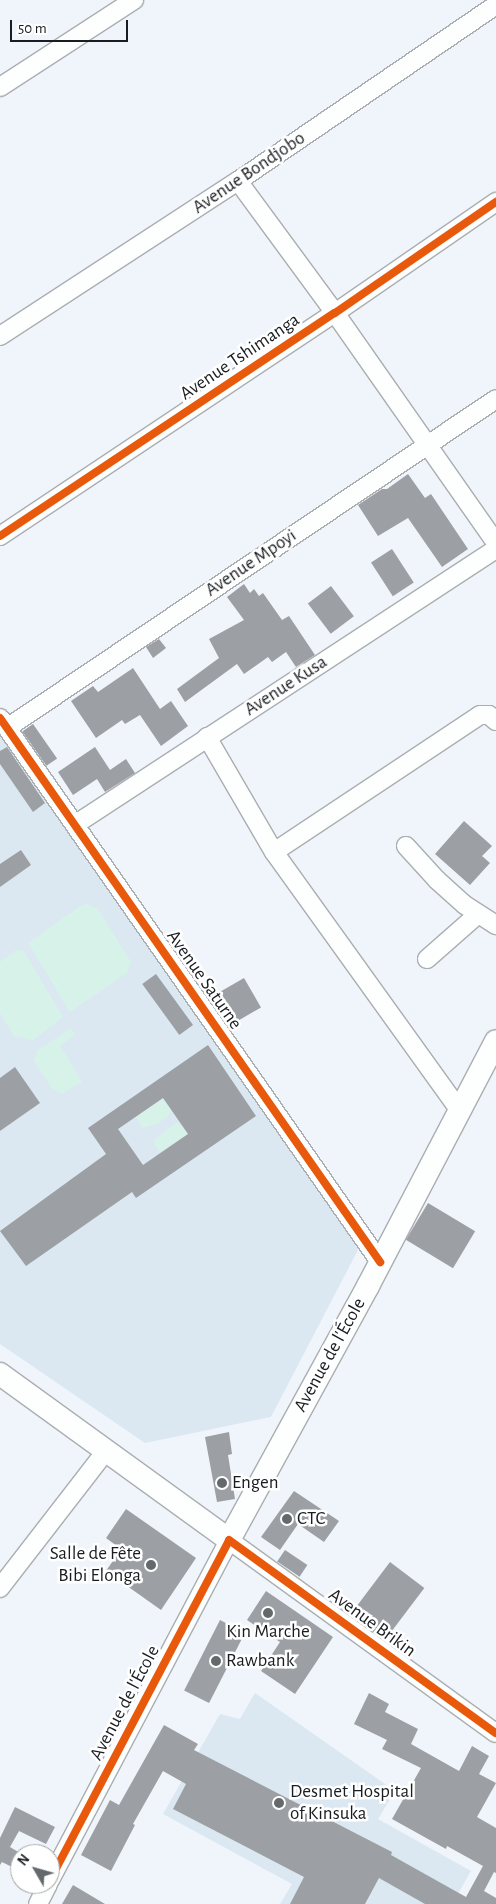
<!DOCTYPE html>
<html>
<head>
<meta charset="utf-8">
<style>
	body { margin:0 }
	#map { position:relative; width:496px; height:1904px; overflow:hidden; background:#eff5fa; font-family:"Alegreya Sans",sans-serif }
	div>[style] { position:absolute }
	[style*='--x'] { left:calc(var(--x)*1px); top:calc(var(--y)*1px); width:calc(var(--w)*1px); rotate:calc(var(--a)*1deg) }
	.built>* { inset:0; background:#dbe8f1 }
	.green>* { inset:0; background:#d7f2e8 }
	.building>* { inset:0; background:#9ca0a4; transform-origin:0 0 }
	.roads { filter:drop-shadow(1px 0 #aaaeb1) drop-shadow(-1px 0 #aaaeb1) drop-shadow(0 1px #aaaeb1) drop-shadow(0 -1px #aaaeb1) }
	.minor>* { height:18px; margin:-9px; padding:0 9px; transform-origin:9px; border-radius:9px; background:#fdfefe }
	.major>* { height:22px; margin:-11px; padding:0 11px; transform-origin:11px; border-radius:11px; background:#fdfefe }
	.cycleway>* { height:8px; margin:-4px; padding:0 4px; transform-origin:4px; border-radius:4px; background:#e8590c }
	.dots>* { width:14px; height:14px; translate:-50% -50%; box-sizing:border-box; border:2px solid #fff; border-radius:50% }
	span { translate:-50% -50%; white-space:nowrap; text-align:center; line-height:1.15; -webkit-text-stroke:5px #fff; paint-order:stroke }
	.street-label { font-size:19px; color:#191d20 }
	.poi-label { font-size:19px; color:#191d20 }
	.left { translate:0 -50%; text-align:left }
	.right { translate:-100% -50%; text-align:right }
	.north { position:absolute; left:10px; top:1844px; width:50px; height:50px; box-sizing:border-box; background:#fff; border:1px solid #a3a5a6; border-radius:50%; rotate:308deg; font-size:14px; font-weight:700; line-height:20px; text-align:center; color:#191d20 }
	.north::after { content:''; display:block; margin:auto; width:18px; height:22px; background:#64696c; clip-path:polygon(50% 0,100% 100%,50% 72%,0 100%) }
	.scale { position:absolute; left:10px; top:20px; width:118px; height:22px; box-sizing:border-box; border:2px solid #191d20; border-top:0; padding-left:6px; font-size:15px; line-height:18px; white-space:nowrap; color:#191d20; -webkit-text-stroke:4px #fff; paint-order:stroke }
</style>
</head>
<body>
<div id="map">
	<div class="built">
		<i style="clip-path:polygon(0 729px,167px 975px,359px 1248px,271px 1417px,145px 1443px,0 1344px)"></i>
		<i style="clip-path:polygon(255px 1693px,395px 1791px,378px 1819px,471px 1871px,452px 1904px,280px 1904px,292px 1884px,163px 1814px,220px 1714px,240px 1719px)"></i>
	</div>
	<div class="green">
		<i style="clip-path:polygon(87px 904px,98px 909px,131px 962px,127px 973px,70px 1012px,28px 943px,82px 905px)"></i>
		<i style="clip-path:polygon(16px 950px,23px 950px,63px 1017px,33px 1040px,14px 1036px,0 1013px,0 962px)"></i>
		<i style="clip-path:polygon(71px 1028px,75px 1035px,60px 1046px,82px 1081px,62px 1094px,53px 1090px,34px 1061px,37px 1051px)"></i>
		<i style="clip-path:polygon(169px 1095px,176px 1104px,167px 1117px,157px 1124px,142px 1128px,136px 1117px)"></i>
		<i style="clip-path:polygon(177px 1122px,181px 1126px,194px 1130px,160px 1152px,154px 1143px,155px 1139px)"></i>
	</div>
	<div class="building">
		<i style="clip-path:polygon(408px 474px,425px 498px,431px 494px,468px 549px,442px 567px,408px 518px,378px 536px,358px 505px,382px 489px,387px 489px)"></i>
		<i style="left:392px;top:549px;width:40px;height:25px;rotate:57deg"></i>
		<i style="clip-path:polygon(244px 584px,250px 593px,254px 589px,259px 596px,263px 593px,282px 620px,289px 616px,315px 655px,296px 667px,286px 652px,272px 662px,268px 657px,244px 674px,237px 664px,185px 702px,177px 689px,219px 658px,209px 639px,244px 620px,227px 597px)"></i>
		<i style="left:331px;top:586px;width:38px;height:29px;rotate:53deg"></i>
		<i style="clip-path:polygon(159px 639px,166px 648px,153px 658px,146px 647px)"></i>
		<i style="clip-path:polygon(133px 668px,160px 709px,171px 701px,188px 726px,161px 746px,140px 715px,125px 724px,122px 720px,96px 738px,71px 701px,93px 686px,98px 692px)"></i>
		<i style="left:33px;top:724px;width:42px;height:13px;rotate:55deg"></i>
		<i style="clip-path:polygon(7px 747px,45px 803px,33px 812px,0 764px,0 751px)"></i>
		<i style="clip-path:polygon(95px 747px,110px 770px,126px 759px,135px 773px,105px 792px,97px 779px,73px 795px,58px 772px)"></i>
		<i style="clip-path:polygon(464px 821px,492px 846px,482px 856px,490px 863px,470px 885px,435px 854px)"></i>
		<i style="clip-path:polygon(21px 850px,31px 865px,0 887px,0 864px)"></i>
		<i style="left:156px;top:974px;width:63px;height:17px;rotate:54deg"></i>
		<i style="left:244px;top:978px;width:34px;height:34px;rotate:60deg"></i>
		<i style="clip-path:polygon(evenodd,208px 1045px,256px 1116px,136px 1198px,132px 1192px,26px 1266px,0 1231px,106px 1154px,88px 1128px,208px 1045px,163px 1098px,188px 1134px,143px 1165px,118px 1129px,163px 1098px)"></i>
		<i style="clip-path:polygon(15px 1067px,40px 1103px,0 1131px,0 1078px)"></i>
		<i style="left:428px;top:1203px;width:55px;height:43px;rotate:31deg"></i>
		<i style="clip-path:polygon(229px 1432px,232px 1454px,228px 1455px,235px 1499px,217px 1502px,205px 1437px)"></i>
		<i style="clip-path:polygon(294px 1491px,339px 1521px,324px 1542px,298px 1524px,280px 1550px,261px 1537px)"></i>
		<i style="clip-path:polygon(126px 1509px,196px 1558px,161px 1610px,106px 1571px,121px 1549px,106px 1538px)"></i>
		<i style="left:285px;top:1550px;width:27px;height:14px;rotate:34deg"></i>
		<i style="left:390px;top:1562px;width:43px;height:66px;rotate:37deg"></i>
		<i style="clip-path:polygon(266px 1591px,333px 1637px,295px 1694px,261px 1671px,280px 1642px,247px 1620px)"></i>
		<i style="left:220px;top:1620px;width:28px;height:79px;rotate:27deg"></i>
		<i style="clip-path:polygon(369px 1693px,389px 1704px,385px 1712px,418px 1729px,411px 1744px,459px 1771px,472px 1746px,489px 1756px,479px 1774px,496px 1783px,477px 1817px,496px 1828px,496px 1873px,494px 1872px,484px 1891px,496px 1898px,496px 1904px,425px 1904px,379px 1878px,365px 1904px,290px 1904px,304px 1877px,173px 1809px,186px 1784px,163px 1771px,133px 1824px,135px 1825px,111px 1871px,81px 1855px,110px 1800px,119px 1805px,164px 1725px,198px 1744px,194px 1750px,392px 1852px,391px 1855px,466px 1897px,483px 1866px,447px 1846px,446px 1849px,392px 1819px,421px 1768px,382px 1749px,387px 1740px,354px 1724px)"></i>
		<i style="clip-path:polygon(15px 1807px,55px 1827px,46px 1844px,19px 1831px,10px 1847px,20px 1853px,20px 1871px,2px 1862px,0 1865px,0 1838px)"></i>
		<i style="clip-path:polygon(73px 1885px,105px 1904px,62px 1904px)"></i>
	</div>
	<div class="roads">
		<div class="minor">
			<i style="--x:0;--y:87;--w:160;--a:-33"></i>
			<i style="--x:238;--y:181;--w:164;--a:53.7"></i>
			<i style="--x:335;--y:313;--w:281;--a:55"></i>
			<i style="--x:0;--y:336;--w:284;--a:-33.1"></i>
			<i style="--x:238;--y:181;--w:312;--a:-34.3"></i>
			<i style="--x:0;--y:536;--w:402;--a:-33.7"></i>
			<i style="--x:335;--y:313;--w:196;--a:-34.6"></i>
			<i style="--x:0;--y:718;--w:664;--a:55.06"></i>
			<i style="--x:7;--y:728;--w:589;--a:-33.93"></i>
			<i style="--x:207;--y:737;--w:133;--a:59.8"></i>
			<i style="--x:274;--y:852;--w:317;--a:54.3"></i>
			<i style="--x:76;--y:824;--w:502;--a:-33.22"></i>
			<i style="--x:406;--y:846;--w:46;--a:47.6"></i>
			<i style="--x:437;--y:880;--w:38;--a:42"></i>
			<i style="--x:465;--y:905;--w:37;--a:33"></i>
			<i style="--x:274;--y:852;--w:247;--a:-33.6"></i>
			<i style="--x:480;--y:715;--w:9;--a:0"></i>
			<i style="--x:489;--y:715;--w:9;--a:41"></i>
			<i style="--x:427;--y:959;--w:67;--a:-41.3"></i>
			<i style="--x:0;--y:1588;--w:173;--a:-52.3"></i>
			<i style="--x:50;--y:1880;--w:384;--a:-62.2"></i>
			<i style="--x:229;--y:1540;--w:329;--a:35.9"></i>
			<i style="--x:38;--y:1904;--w:22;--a:-63"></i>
		</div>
		<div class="major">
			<i style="--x:0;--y:1374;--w:283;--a:35.9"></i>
			<i style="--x:229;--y:1540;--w:290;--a:-61.3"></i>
			<i style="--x:368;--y:1286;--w:276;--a:-62.4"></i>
		</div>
	</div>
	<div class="cycleway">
		<i style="--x:0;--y:536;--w:402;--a:-33.7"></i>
		<i style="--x:335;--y:313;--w:196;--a:-34.6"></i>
		<i style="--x:0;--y:718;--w:664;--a:55.06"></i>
		<i style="--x:50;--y:1880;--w:384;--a:-62.2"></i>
		<i style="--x:229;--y:1540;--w:329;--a:35.9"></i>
	</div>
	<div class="dots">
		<i style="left:222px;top:1483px;background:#64696c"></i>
		<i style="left:287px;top:1519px;background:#64696c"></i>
		<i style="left:151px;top:1565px;background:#64696c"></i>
		<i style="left:268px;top:1613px;background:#64696c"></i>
		<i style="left:216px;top:1661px;background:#64696c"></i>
		<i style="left:279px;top:1803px;background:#64696c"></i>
	</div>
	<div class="street-label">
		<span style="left:249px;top:173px;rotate:-34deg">Avenue Bondjobo</span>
		<span style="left:240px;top:357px;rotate:-34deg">Avenue Tshimanga</span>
		<span style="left:251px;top:563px;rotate:-34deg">Avenue Mpoyi</span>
		<span style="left:286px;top:686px;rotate:-33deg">Avenue Kusa</span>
		<span style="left:204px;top:980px;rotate:55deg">Avenue Saturne</span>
		<span style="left:330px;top:1355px;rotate:-61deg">Avenue de l'École</span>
		<span style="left:372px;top:1623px;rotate:36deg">Avenue Brikin</span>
		<span style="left:125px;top:1703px;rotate:-62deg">Avenue de l'École</span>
	</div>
	<div class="poi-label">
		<span class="left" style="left:232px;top:1483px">Engen</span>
		<span class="left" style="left:297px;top:1519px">CTC</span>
		<span class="right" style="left:141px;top:1565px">Salle de Fête<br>Bibi Elonga</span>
		<span style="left:268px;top:1632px">Kin Marche</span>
		<span class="left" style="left:226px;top:1661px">Rawbank</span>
		<span class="left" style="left:290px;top:1803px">Desmet Hospital<br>of Kinsuka</span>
	</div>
	<div class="north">N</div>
	<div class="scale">50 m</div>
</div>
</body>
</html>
